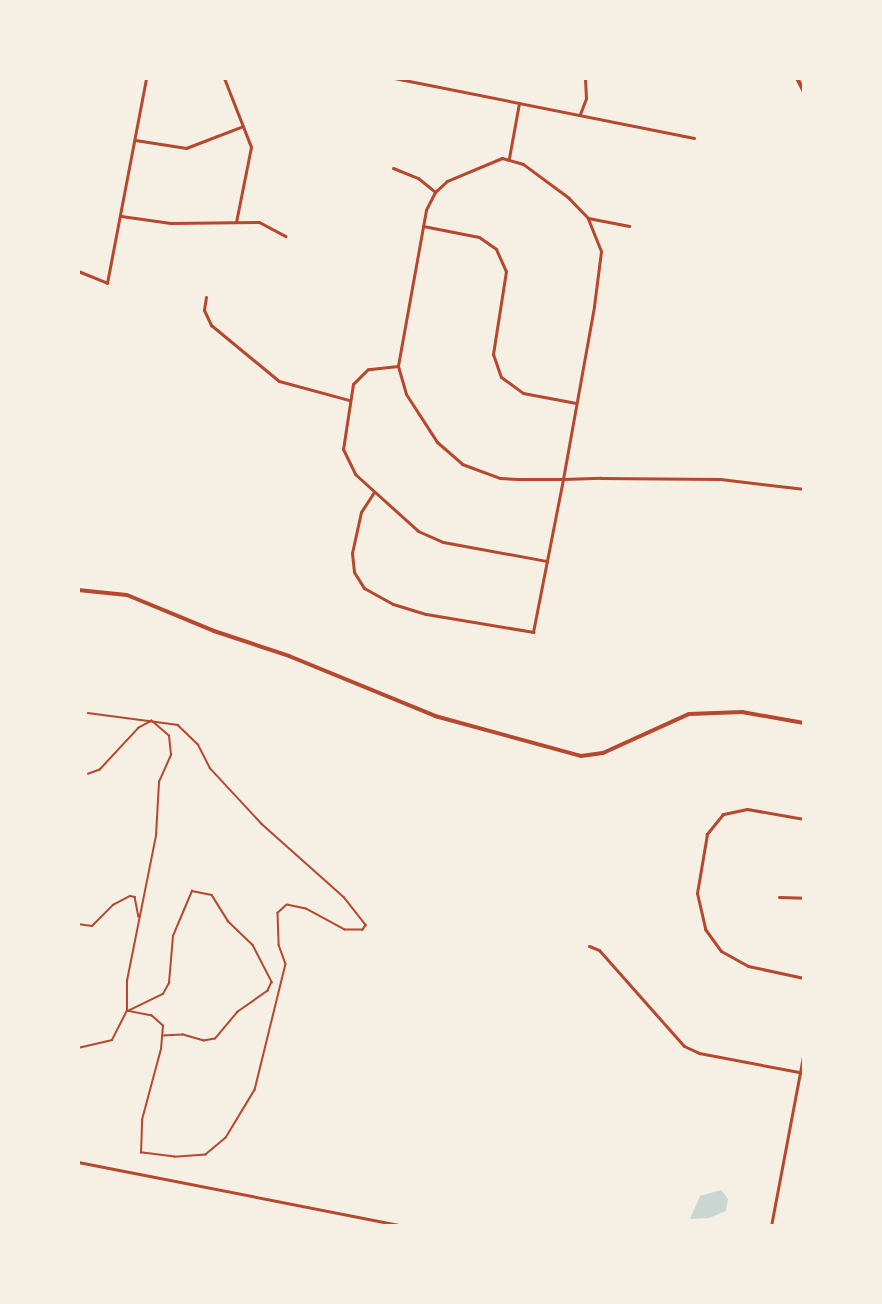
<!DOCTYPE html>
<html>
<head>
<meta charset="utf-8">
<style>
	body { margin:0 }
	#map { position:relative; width:882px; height:1304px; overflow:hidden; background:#f6efe4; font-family:Jost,sans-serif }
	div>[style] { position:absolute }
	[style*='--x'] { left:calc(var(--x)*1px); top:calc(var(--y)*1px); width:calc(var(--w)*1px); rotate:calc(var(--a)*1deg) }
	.water>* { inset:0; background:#c9d6d2 }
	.path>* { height:1.5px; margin:-0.75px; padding:0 0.75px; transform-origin:0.75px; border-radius:0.75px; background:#b5482f }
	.minor>* { height:3px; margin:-1.5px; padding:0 1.5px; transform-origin:1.5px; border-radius:1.5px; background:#b5482f }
	.tertiary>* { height:4px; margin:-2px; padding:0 2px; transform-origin:2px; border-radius:2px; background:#b5482f }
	span { translate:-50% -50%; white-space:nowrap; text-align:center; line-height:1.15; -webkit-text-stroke:4.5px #f6efe4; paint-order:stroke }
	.frame { position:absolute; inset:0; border:80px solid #f6efe4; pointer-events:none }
</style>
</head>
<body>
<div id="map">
	<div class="water">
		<i style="clip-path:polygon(721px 1190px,728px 1199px,726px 1211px,709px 1218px,690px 1219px,700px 1196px)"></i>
	</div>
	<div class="path">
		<i style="--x:88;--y:713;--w:91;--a:7.6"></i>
		<i style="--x:178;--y:725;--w:28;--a:44"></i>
		<i style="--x:198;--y:744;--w:27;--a:63"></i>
		<i style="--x:210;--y:768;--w:76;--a:47.1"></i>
		<i style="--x:262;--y:824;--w:110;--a:41.7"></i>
		<i style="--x:344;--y:897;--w:36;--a:52"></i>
		<i style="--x:366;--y:925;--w:6;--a:121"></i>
		<i style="--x:363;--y:930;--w:18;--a:180"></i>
		<i style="--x:345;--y:930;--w:44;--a:-151.7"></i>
		<i style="--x:306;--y:909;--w:19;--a:-168"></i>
		<i style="--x:287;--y:905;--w:12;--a:138"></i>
		<i style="--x:278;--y:913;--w:32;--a:88"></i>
		<i style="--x:279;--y:945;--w:20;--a:70"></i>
		<i style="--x:286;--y:964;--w:130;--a:103.8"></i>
		<i style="--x:255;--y:1090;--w:56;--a:121.1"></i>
		<i style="--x:226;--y:1138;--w:26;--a:140"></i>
		<i style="--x:206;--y:1155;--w:31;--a:176"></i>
		<i style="--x:175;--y:1157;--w:34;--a:-173"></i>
		<i style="--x:141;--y:1153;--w:33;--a:-88"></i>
		<i style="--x:142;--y:1120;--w:73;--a:-75"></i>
		<i style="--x:161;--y:1049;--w:23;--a:-85"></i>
		<i style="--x:163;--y:1026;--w:15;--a:-138"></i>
		<i style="--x:152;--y:1016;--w:25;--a:-169"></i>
		<i style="--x:78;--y:924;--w:14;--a:8"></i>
		<i style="--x:92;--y:926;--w:30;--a:-45"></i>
		<i style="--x:113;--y:905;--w:19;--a:-28"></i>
		<i style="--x:130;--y:896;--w:5;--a:11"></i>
		<i style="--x:135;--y:897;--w:20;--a:79"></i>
		<i style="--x:128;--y:1011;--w:39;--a:-26"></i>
		<i style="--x:163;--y:994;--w:13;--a:-61"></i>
		<i style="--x:169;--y:983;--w:47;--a:-85.1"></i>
		<i style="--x:173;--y:936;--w:49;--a:-67.1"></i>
		<i style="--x:192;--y:891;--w:20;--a:11"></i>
		<i style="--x:212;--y:895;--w:31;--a:58"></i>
		<i style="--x:228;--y:921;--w:35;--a:44"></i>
		<i style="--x:253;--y:945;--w:42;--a:62.8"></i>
		<i style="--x:272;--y:982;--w:10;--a:114"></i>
		<i style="--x:268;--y:991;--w:37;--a:145"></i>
		<i style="--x:238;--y:1012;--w:35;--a:130"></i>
		<i style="--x:215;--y:1039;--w:11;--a:170"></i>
		<i style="--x:204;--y:1041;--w:22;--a:-164"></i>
		<i style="--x:183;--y:1035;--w:20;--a:177"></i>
		<i style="--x:78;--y:1048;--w:35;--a:-13"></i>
		<i style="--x:112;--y:1040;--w:33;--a:-63"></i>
		<i style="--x:127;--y:1011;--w:30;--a:-90"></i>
		<i style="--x:127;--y:981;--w:148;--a:-78.7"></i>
		<i style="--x:156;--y:836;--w:54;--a:-86.8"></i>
		<i style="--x:159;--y:782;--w:30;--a:-66"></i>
		<i style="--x:171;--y:755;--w:19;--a:-96"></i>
		<i style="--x:169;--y:736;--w:23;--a:-139"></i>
		<i style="--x:152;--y:721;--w:15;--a:152"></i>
		<i style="--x:139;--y:728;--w:57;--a:132.9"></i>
		<i style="--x:100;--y:770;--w:12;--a:160"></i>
	</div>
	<div class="minor">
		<i style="--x:224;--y:78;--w:74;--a:68.6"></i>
		<i style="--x:251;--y:147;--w:76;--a:101.3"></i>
		<i style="--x:394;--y:78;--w:306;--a:11.3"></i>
		<i style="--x:580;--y:114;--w:17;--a:-69"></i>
		<i style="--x:586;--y:98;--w:20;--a:-93"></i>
		<i style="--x:135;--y:140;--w:52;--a:8.9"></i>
		<i style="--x:186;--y:148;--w:61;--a:-21.1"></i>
		<i style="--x:509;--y:158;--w:56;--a:-79.7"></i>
		<i style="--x:393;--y:168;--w:27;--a:22"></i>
		<i style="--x:418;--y:178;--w:22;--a:39"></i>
		<i style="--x:121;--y:216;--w:50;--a:8"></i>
		<i style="--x:171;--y:223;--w:88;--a:-0.7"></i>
		<i style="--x:259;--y:222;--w:30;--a:28"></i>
		<i style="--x:588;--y:218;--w:42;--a:11"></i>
		<i style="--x:423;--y:226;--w:57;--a:11.1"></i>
		<i style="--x:479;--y:237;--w:21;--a:35"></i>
		<i style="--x:496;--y:249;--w:24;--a:66"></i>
		<i style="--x:506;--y:271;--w:84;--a:98.9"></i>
		<i style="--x:493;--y:354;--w:24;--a:71"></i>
		<i style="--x:501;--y:377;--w:27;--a:36"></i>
		<i style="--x:523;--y:393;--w:54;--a:10.7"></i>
		<i style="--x:78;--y:271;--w:31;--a:22"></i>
		<i style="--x:107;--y:283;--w:209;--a:-79.2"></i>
		<i style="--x:206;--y:297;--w:13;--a:99"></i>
		<i style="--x:204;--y:310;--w:17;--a:65"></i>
		<i style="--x:211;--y:325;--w:88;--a:39.5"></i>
		<i style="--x:279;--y:381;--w:73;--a:15.2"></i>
		<i style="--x:398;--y:366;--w:30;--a:174"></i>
		<i style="--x:368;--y:369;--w:21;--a:135"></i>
		<i style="--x:353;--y:384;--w:66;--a:98.7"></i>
		<i style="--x:343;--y:449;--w:28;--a:64"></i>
		<i style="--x:355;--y:474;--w:85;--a:42.1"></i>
		<i style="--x:418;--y:531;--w:27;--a:24"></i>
		<i style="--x:443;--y:542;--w:106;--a:10.4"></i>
		<i style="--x:374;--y:492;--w:24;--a:123"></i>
		<i style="--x:361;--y:512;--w:42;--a:102.4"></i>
		<i style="--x:352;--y:553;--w:19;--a:84"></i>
		<i style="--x:354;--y:572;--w:19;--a:58"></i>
		<i style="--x:364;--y:588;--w:33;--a:29"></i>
		<i style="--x:393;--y:604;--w:34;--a:17"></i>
		<i style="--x:426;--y:614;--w:109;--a:9.5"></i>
		<i style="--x:533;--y:632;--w:156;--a:-78.9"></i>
		<i style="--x:563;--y:479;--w:176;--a:-79.8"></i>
		<i style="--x:594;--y:306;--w:55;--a:-82.7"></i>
		<i style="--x:601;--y:251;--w:35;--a:-112"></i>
		<i style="--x:588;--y:218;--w:28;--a:-134"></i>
		<i style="--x:569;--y:198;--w:57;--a:-143.5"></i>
		<i style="--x:523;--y:164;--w:22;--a:-164"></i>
		<i style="--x:502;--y:158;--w:60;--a:157.3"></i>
		<i style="--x:447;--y:181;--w:16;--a:137"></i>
		<i style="--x:435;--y:192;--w:20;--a:117"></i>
		<i style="--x:426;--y:210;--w:158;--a:100.2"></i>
		<i style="--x:398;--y:366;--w:29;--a:74"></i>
		<i style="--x:406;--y:394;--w:57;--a:57.1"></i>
		<i style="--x:437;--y:442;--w:33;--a:41"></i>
		<i style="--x:462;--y:464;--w:40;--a:20.2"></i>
		<i style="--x:500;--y:478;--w:18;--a:3"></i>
		<i style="--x:518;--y:479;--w:45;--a:0"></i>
		<i style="--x:563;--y:479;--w:38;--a:-2"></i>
		<i style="--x:601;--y:478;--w:119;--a:0.5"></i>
		<i style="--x:720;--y:479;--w:85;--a:6.8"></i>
		<i style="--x:804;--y:819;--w:58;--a:-170"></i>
		<i style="--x:747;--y:809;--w:25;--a:168"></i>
		<i style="--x:723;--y:814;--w:26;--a:129"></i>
		<i style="--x:707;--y:834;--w:60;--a:99.6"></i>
		<i style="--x:697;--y:893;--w:37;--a:77"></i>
		<i style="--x:705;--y:929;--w:27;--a:54"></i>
		<i style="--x:721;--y:951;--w:31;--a:29"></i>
		<i style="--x:748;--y:966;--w:57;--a:12.1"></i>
		<i style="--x:779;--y:897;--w:25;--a:2"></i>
		<i style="--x:589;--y:946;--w:11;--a:22"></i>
		<i style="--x:599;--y:950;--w:128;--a:48.5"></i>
		<i style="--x:684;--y:1046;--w:17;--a:25"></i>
		<i style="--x:699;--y:1053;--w:107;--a:10.8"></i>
		<i style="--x:78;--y:1162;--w:332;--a:11.1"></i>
		<i style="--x:771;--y:1226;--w:178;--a:-79.3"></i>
	</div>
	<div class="tertiary">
		<i style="--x:797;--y:78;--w:16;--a:63"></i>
		<i style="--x:78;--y:590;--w:49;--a:5.8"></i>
		<i style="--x:127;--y:595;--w:94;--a:22.5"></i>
		<i style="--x:214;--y:631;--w:79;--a:18.4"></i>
		<i style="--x:289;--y:656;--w:158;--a:22.3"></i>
		<i style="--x:435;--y:716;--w:151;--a:15.3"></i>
		<i style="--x:581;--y:756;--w:22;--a:-8"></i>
		<i style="--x:603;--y:753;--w:94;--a:-24.4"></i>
		<i style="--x:689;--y:714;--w:53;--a:-2.2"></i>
		<i style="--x:742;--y:712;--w:63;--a:10.1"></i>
	</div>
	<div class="frame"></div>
</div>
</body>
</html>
